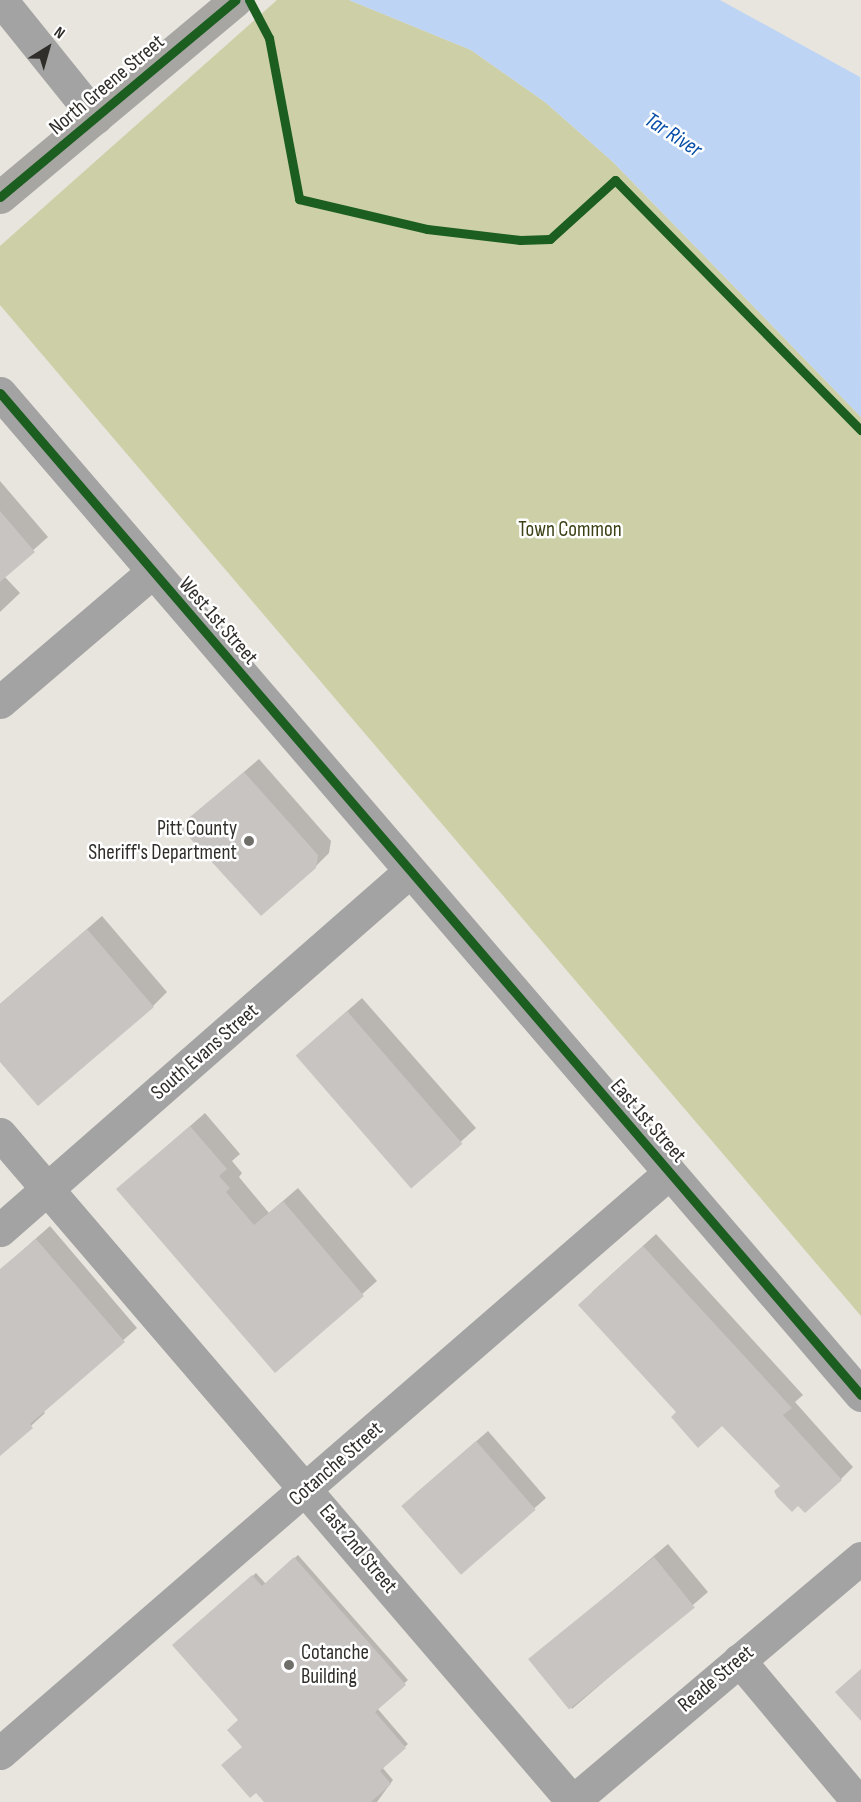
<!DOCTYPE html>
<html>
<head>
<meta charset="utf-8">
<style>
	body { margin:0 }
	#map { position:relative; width:861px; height:1802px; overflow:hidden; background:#e8e4de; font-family:"Sofia Sans Condensed",sans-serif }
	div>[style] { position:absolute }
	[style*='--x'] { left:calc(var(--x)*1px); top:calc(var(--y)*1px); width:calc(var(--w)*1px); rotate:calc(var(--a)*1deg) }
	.green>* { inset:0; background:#cdd0a6 }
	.water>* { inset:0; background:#bed4f4 }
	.shadow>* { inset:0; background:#0003 }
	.building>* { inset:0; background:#c8c4c2; transform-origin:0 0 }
	.minor>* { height:33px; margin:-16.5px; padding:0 16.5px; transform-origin:16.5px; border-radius:16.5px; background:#a2a3a2 }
	.major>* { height:33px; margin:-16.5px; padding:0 16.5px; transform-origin:16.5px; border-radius:16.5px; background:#a7a6a3 }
	.cycleway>* { height:9px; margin:-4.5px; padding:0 4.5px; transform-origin:4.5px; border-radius:4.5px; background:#1b5e20 }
	.dots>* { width:16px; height:16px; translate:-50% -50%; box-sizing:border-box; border:3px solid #fff; border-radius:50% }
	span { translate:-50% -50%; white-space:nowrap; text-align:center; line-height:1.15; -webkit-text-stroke:5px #fff; paint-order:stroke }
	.street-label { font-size:21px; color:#302e2a }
	.park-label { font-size:21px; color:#3c4015 }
	.poi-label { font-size:21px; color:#302e2a }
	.right { translate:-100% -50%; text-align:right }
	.left { translate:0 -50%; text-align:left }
	.water-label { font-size:22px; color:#064da7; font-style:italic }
	.north { position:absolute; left:18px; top:18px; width:60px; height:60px; -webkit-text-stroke:4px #fff; paint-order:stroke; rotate:37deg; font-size:16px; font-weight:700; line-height:24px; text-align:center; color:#302e2a }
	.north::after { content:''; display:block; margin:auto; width:21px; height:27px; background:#302e2a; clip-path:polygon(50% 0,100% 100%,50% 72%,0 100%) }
</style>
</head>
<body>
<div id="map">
	<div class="green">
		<i style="clip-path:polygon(277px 0,349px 0,471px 50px,545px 102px,613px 162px,861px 417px,861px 1316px,0 305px,0 246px)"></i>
	</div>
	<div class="water">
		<i style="clip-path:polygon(349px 0,720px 0,860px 77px,861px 417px,613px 162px,545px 102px,471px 50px)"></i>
	</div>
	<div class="shadow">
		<i style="clip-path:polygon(0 481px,48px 537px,4px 576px,20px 593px,0 612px)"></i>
		<i style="clip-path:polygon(259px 759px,331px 841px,329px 853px,315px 867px,181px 826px)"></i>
		<i style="clip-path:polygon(102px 916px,167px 992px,153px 1006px,0 1059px,0 1004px)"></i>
		<i style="clip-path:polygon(362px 998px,476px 1128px,412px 1186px,312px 1042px)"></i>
		<i style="clip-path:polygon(205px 1113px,240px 1154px,232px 1161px,242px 1173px,239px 1177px,269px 1213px,298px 1188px,377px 1281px,275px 1371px,118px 1189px)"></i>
		<i style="clip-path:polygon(50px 1226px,137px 1328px,43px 1411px,45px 1413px,8px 1447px,0 1438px,0 1270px)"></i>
		<i style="clip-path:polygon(656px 1234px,803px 1395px,795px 1402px,853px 1467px,841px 1479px,782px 1486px,722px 1424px,678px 1412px,592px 1292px)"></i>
		<i style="clip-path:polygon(488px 1431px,546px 1498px,461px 1573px,414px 1495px)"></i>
		<i style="clip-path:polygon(668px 1544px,708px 1592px,572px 1709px,546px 1647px)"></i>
		<i style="clip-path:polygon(298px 1555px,408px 1680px,377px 1708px,408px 1744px,382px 1767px,393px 1780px,377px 1802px,266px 1802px,243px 1747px,240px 1720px,174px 1645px,256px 1573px,266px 1584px)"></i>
	</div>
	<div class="building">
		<i style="clip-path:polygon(0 511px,35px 552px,0 582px)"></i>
		<i style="clip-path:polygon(244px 772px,318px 855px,316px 868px,261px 916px,179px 826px)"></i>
		<i style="clip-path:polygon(87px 929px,154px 1007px,38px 1106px,0 1062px,0 1004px)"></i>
		<i style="left:347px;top:1011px;width:176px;height:68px;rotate:49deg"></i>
		<i style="clip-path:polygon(190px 1126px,227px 1169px,219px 1176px,230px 1188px,226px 1192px,254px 1225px,283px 1201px,364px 1296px,275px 1373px,116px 1189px)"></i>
		<i style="clip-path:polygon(36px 1239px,125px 1342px,30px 1424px,33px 1428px,0 1456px,0 1269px)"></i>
		<i style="clip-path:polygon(643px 1246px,792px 1408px,783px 1415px,842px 1480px,805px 1513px,798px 1506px,792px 1512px,777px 1497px,774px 1491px,780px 1486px,722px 1426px,698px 1448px,671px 1417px,676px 1412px,578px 1305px)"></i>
		<i style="left:476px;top:1441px;width:91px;height:99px;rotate:49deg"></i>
		<i style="clip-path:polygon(294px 1557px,406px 1685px,375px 1712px,406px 1748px,380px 1771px,391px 1784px,371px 1802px,264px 1802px,256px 1793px,250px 1798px,221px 1765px,242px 1747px,227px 1730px,238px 1720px,172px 1645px,252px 1575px,262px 1586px)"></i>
		<i style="left:654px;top:1557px;width:65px;height:162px;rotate:51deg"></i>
		<i style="clip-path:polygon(861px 1669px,861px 1721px,835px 1692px)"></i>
	</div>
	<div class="minor">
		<i style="--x:1;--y:0;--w:151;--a:51.2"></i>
		<i style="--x:0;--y:393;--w:1321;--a:49.33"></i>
		<i style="--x:0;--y:702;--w:200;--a:-40.5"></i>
		<i style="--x:0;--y:1134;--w:880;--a:49.38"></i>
		<i style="--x:0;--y:1230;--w:544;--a:-41.2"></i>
		<i style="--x:739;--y:1660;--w:185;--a:50"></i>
		<i style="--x:0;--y:1753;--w:885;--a:-40.92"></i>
		<i style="--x:572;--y:1802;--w:378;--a:-40.2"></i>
	</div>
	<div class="major">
		<i style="--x:0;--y:197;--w:307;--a:-39.9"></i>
	</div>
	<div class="cycleway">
		<i style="--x:249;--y:0;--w:43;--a:62.2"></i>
		<i style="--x:269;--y:38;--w:164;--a:79.4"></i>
		<i style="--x:299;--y:199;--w:131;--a:13.2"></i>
		<i style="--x:427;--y:229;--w:94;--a:6.7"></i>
		<i style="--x:520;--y:240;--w:30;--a:-2"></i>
		<i style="--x:550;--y:239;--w:88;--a:-42.2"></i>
		<i style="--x:615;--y:180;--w:351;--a:45.5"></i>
		<i style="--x:0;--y:197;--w:307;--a:-39.9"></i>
		<i style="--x:0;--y:393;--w:1321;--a:49.33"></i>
	</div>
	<div class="dots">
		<i style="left:249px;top:841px;background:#706e69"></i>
		<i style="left:289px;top:1665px;background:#706e69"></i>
	</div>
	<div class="street-label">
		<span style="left:107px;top:85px;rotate:-40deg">North Greene Street</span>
		<span style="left:218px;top:621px;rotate:49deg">West 1st Street</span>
		<span style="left:205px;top:1052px;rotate:-41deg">South Evans Street</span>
		<span style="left:648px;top:1121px;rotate:49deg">East 1st Street</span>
		<span style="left:336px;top:1464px;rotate:-41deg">Cotanche Street</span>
		<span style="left:358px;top:1549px;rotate:50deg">East 2nd Street</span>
		<span style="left:716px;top:1679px;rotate:-40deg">Reade Street</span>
	</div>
	<div class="park-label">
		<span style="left:570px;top:530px">Town Common</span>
	</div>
	<div class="poi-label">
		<span class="right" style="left:237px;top:841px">Pitt County<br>Sheriff's Department</span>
		<span class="left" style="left:301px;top:1665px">Cotanche<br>Building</span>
	</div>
	<div class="water-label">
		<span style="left:673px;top:135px;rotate:33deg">Tar River</span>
	</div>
	<div class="north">N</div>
</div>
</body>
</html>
